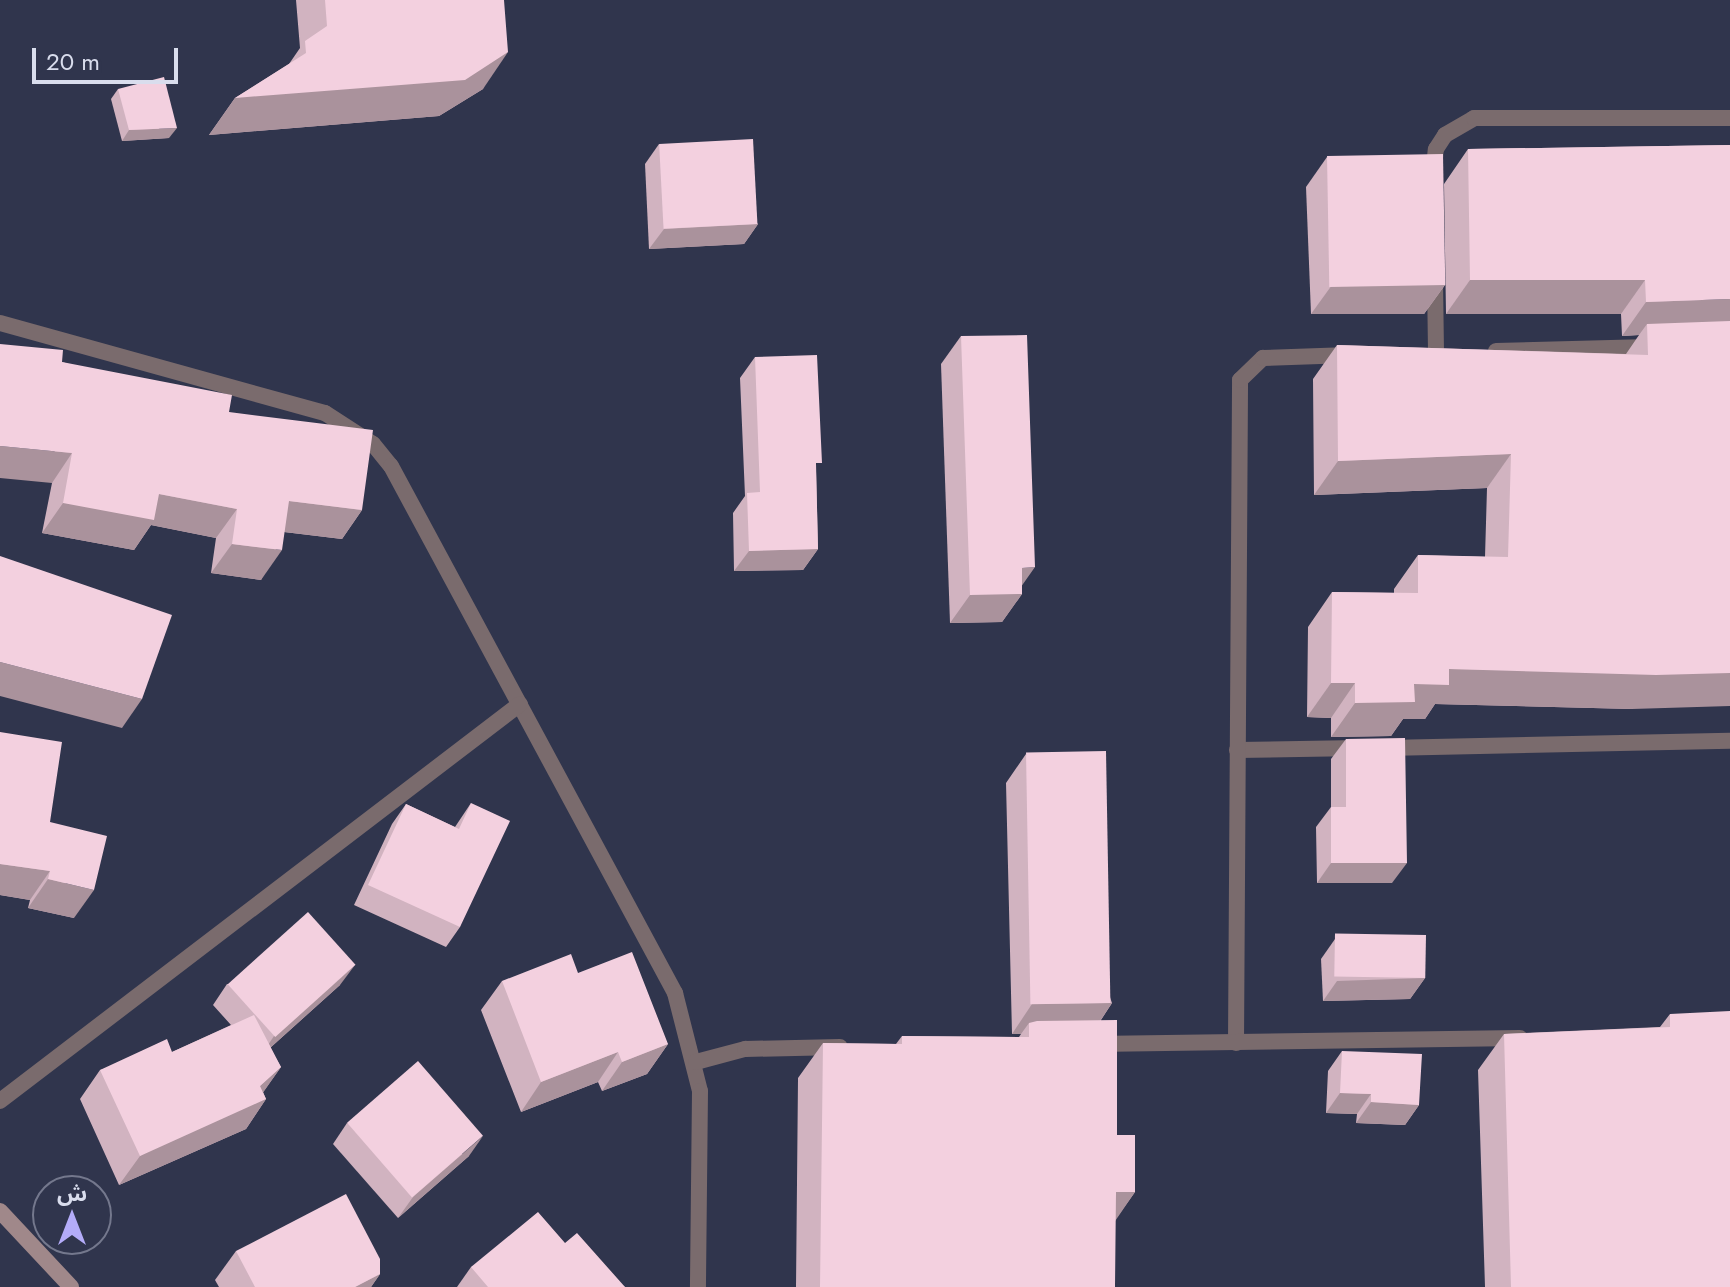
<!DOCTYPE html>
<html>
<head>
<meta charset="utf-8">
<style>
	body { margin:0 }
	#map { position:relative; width:1730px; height:1287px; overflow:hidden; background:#30354d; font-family:Jost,"Noto Sans Arabic",sans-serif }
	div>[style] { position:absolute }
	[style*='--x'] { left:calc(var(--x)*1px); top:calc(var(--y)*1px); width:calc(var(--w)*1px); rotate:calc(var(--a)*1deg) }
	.minor>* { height:16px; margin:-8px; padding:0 8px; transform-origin:8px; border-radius:8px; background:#7a6b6d }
	.secondary>* { height:16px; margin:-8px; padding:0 8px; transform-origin:8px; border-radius:8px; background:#a0888a }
	.wall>* { inset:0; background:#d1b3c0 }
	.shaded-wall>* { inset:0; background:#aa929c }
	.building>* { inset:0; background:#f3d0df; transform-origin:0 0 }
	span { translate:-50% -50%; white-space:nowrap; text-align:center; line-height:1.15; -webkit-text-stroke:8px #30354d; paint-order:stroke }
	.north { position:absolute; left:32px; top:1175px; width:80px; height:80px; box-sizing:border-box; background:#30354d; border:2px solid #74788d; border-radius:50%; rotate:0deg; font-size:22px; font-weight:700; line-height:32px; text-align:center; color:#d9dded }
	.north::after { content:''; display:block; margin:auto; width:28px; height:36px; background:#b4acf9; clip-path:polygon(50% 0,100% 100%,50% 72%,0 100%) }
	.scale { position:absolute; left:32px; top:48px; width:146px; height:36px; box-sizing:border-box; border:4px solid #d9dded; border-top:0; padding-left:10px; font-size:24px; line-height:28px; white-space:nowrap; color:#d9dded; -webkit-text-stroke:6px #30354d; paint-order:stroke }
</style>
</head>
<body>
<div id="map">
	<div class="minor">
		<i style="--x:1433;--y:176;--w:27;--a:-84"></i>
		<i style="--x:1436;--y:149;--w:17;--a:-57"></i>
		<i style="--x:1445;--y:135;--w:34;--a:-30"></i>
		<i style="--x:1474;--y:118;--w:256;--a:0"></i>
		<i style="--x:1435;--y:280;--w:73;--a:89.2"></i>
		<i style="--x:0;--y:323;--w:337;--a:15.5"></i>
		<i style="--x:325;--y:413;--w:57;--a:32.9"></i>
		<i style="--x:373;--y:444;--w:28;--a:51"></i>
		<i style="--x:391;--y:466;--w:599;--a:61.68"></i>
		<i style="--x:675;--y:993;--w:101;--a:75.7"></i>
		<i style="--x:700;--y:1091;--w:196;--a:90.6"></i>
		<i style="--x:1496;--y:351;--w:153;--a:-1.5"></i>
		<i style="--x:1386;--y:748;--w:344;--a:-1.2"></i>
		<i style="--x:1237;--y:750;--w:122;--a:-0.9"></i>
		<i style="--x:1236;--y:1043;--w:663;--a:-89.65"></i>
		<i style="--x:1240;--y:380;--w:32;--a:-44"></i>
		<i style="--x:1263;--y:358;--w:86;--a:-2"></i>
		<i style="--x:1095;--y:1044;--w:425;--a:-0.8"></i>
		<i style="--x:696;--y:1062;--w:51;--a:-14.9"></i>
		<i style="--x:745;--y:1049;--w:95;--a:-1.2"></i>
		<i style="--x:0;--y:1101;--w:654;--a:-37.36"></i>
	</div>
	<div class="secondary">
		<i style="--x:0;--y:1211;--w:104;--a:46.9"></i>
	</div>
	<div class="wall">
		<i style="clip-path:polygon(296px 0,504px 0,483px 89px,439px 116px,209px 135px,235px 98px,289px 64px,300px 48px)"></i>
		<i style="clip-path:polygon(118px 89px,169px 138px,122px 141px,111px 99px)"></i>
		<i style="clip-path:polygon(659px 144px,758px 224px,744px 244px,649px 249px,645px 164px)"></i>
		<i style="clip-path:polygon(1730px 145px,1632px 709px,1435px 704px,1425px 719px,1403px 719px,1391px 736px,1331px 737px,1331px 718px,1307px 717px,1308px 627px,1332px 592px,1394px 593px,1394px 589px,1418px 555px,1485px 557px,1487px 488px,1314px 495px,1313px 379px,1337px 345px,1626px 354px,1639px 335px,1622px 336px,1621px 314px,1446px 314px,1444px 184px,1468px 149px)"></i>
		<i style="clip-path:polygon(1327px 157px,1445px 285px,1424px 314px,1311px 314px,1306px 187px)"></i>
		<i style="clip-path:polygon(961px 336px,1022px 587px,1022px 594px,1002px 622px,950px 623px,941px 364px)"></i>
		<i style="clip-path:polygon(755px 357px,816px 471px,818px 549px,803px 570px,734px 571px,733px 513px,745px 496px,740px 378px)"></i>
		<i style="clip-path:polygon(62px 362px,229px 412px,362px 510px,342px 539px,284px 532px,261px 580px,211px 573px,216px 538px,151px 525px,134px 550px,42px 533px,52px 483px)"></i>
		<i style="clip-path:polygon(0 732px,50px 822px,74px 918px,28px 908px,30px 900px,0 895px)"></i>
		<i style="clip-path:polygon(1346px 739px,1392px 883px,1317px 883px,1316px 827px,1331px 807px,1331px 759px)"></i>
		<i style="clip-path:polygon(1026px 754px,1112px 1003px,1101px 1020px,1117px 1135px,1135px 1192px,1115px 1220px,1115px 1287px,796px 1287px,798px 1078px,823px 1043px,896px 1044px,902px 1036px,1019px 1037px,1021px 1034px,1012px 1034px,1006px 783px)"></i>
		<i style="clip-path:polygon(471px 803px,460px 927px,446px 947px,354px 905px,392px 824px,406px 804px,455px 827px)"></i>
		<i style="clip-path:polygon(1335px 939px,1425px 978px,1410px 999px,1323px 1001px,1321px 959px)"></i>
		<i style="clip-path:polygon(578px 973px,668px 1044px,647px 1074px,602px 1091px,598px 1082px,521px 1112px,481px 1010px,502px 981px)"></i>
		<i style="clip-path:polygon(227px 984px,340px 985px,270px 1048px,281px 1067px,263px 1092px,266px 1099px,246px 1129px,119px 1185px,80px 1099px,100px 1070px,172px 1052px,231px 1025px,213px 1005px)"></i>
		<i style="clip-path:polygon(1670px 1014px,1730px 1287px,1485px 1287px,1478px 1070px,1504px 1034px,1660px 1027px)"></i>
		<i style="clip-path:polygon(1342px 1051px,1419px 1105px,1405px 1125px,1356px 1123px,1357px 1114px,1326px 1113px,1328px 1071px)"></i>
		<i style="clip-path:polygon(347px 1123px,469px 1156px,398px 1218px,333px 1144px)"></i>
		<i style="clip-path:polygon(565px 1243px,625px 1287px,457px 1287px,471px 1267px)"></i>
		<i style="clip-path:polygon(236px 1251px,380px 1274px,371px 1287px,219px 1287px,215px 1280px)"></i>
	</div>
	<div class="shaded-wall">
		<i style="clip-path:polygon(508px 52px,483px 89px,439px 116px,209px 135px,235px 98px)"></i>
		<i style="clip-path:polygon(177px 128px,169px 138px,122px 141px,129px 130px)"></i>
		<i style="clip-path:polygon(758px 224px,744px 244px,649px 249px,664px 229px)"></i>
		<i style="clip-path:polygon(1470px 280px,1645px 280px,1621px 314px,1446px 314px)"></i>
		<i style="clip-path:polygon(1332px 285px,1445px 285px,1424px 314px,1311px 314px)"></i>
		<i style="clip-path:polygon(1730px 299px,1730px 333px,1647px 324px,1639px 335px,1622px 336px,1646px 302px)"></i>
		<i style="clip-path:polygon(0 446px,72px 453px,52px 483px,0 478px)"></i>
		<i style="clip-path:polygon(1511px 454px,1487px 488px,1314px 495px,1338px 461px)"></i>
		<i style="clip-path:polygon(159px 494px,237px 509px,216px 538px,151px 525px,134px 550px,42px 533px,63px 503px)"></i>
		<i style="clip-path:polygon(289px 501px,362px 510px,342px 539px,268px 530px)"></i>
		<i style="clip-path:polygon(232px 544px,282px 550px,261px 580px,211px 573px)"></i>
		<i style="clip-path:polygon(818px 549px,803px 570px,734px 571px,749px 551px)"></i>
		<i style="clip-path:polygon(1035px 567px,1016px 594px,1022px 594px,1002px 622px,950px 623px,970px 595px,1022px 568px)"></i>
		<i style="clip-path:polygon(0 662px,142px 699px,122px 728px,0 696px)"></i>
		<i style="clip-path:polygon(1449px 669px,1730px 673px,1730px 706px,1632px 709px,1435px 704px,1425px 719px,1403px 719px,1391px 736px,1331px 737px,1355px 703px,1414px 684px)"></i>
		<i style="clip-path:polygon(1331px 683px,1355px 683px,1331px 718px,1307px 717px)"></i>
		<i style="clip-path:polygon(1331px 863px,1407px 863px,1392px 883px,1317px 883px)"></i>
		<i style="clip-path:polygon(0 864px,50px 871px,30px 900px,0 895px)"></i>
		<i style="clip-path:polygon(48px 879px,94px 890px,74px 918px,28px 908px)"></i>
		<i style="clip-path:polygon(355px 965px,340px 985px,260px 1057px,274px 1036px)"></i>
		<i style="clip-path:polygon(1425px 978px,1410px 999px,1323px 1001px,1337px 981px)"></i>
		<i style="clip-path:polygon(1112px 1003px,1092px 1033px,1029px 1023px,1021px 1034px,1012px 1034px,1032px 1004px)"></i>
		<i style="clip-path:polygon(668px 1044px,647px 1074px,602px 1091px,622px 1062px)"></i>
		<i style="clip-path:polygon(618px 1052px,598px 1082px,521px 1112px,541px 1082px)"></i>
		<i style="clip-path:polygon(281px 1067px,260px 1097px,266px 1099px,246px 1129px,119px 1185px,140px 1156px,260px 1086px)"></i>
		<i style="clip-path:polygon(1340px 1093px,1371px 1094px,1357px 1114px,1326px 1113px)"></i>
		<i style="clip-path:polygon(1371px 1102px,1419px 1105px,1405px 1125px,1356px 1123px)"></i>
		<i style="clip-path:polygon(483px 1136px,469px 1156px,398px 1218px,413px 1197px)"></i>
		<i style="clip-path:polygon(1116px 1192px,1135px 1192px,1111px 1227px)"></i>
		<i style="clip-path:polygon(380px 1274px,371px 1287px,355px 1287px)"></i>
	</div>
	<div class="building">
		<i style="clip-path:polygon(325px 0,504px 0,508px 52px,465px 80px,235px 98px,306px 53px,305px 41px,327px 26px)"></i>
		<i style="clip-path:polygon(164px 77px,177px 128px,129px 130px,118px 89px)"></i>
		<i style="left:753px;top:139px;width:85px;height:94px;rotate:87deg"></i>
		<i style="clip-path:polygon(1730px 145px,1730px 299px,1646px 302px,1645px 280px,1470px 280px,1468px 149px)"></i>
		<i style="left:1443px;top:154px;width:131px;height:116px;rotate:89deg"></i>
		<i style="clip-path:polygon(1730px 321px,1730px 673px,1656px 675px,1449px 669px,1449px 685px,1414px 684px,1415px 702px,1355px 703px,1355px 683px,1331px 683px,1332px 592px,1418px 593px,1418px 555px,1508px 557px,1511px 454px,1338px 461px,1337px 345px,1648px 355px,1647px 324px)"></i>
		<i style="clip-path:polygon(1027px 335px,1035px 567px,1022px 568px,1022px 594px,970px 595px,961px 336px)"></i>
		<i style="clip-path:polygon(0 344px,63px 350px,62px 362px,232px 395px,229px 412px,373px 430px,362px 510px,289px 501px,282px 550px,232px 544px,237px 509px,159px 494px,154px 520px,63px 503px,72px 453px,0 446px)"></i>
		<i style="clip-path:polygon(817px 355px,822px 463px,816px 463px,818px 549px,749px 551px,747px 493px,760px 492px,755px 357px)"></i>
		<i style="clip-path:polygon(0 556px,172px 615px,142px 699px,0 662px)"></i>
		<i style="clip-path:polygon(0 732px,62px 742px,50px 822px,107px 836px,94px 890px,48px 879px,50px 871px,0 864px)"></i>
		<i style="clip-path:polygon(1405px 738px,1407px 863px,1331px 863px,1331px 807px,1346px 807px,1346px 739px)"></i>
		<i style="left:1106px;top:751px;width:252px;height:80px;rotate:89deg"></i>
		<i style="clip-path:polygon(471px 803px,510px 821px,460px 927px,368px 885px,406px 804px,459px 829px)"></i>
		<i style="left:308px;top:912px;width:71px;height:108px;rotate:48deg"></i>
		<i style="left:1426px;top:935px;width:43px;height:91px;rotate:91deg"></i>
		<i style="clip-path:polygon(632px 952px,668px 1044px,622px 1062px,618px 1052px,541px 1082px,502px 981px,571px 954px,578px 973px)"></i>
		<i style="clip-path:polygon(1730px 1011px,1730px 1287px,1511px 1287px,1504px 1034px,1670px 1027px,1670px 1014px)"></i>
		<i style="clip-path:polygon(254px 1015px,281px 1067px,260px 1086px,266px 1099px,140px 1156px,100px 1070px,167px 1039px,172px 1052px)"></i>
		<i style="clip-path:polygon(1117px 1020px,1117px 1135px,1135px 1135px,1135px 1192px,1116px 1192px,1115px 1287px,820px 1287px,823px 1043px,902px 1044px,902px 1036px,1029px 1037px,1029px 1023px,1037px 1021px)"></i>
		<i style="clip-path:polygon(1342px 1051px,1422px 1054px,1419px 1105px,1371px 1102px,1371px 1094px,1340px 1093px)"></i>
		<i style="left:418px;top:1061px;width:99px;height:94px;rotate:49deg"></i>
		<i style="clip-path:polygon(346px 1194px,380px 1259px,380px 1274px,355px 1287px,255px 1287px,236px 1251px)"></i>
		<i style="clip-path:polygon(538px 1212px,565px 1243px,577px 1233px,625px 1287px,488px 1287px,471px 1267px)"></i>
	</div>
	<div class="north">ش</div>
	<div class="scale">20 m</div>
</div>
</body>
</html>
